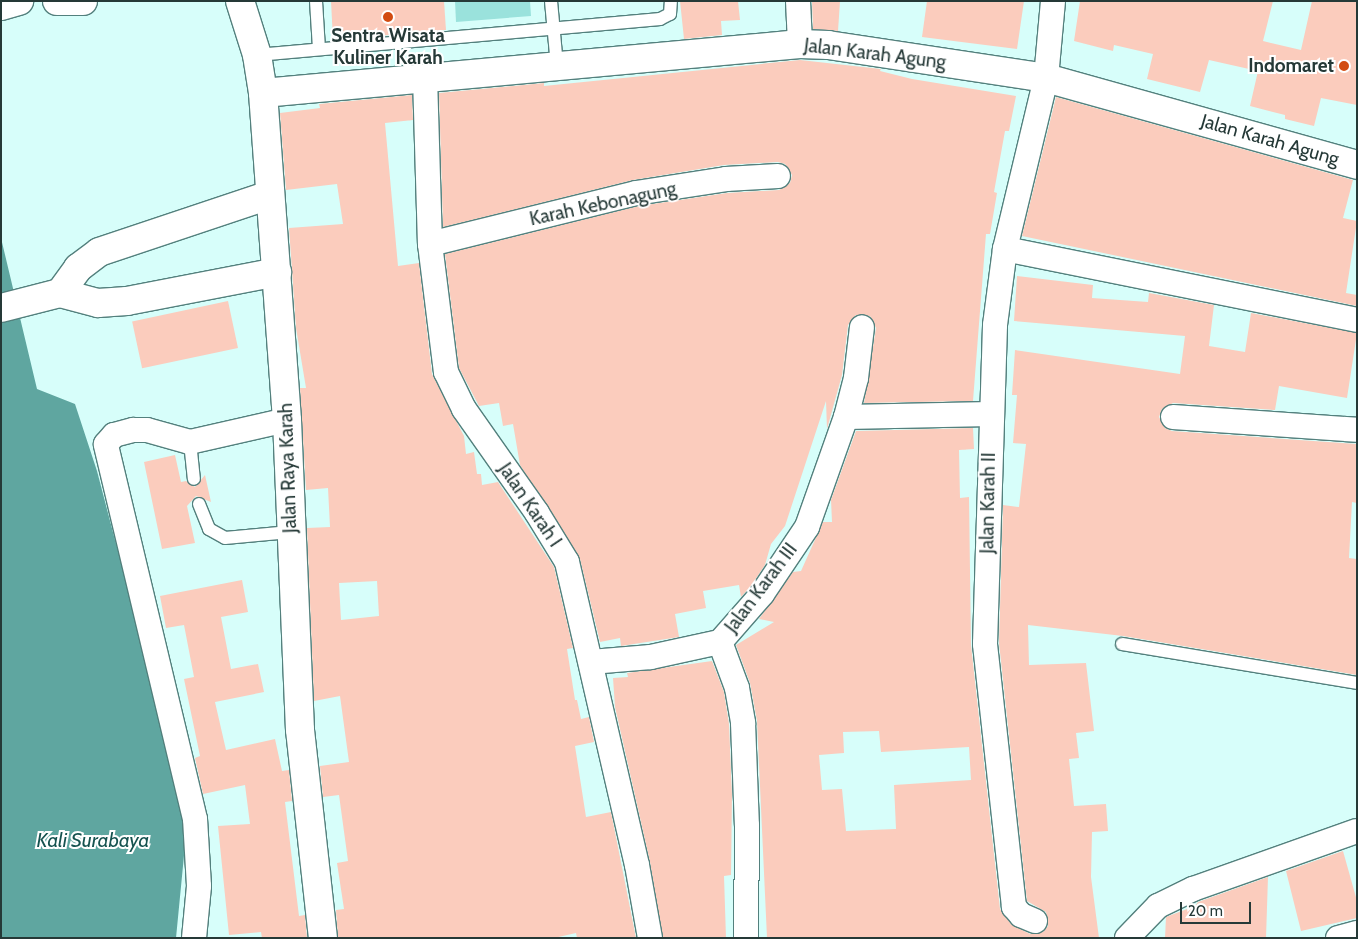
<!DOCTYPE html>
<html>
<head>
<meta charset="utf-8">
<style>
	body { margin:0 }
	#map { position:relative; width:1358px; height:939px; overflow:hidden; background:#d7fefa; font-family:Cabin,sans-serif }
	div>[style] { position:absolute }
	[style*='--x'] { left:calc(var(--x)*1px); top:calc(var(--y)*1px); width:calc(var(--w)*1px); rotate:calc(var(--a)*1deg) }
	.green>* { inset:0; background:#9ae2dc }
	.water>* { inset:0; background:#5fa6a0 }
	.building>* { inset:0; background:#fbccbd; transform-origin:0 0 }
	.roads { filter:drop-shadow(1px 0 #53807d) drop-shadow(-1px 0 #53807d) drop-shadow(0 1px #53807d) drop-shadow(0 -1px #53807d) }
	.lane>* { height:12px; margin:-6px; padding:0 6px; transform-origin:6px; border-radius:6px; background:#fff }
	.street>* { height:24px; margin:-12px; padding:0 12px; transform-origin:12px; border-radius:12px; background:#fff }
	.secondary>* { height:28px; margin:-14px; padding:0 14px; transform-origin:14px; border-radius:14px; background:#fff }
	.dots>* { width:14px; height:14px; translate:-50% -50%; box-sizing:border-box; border:2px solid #fff; border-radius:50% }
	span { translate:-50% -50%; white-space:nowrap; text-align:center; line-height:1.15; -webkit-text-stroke:4px #fff; paint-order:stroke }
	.poi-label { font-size:19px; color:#253937; font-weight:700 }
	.right { translate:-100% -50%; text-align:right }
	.street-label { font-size:19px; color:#253937 }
	.water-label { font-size:20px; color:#165350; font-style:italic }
	.frame { position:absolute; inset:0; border:2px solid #253937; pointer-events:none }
	.scale { position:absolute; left:1180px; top:902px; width:71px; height:22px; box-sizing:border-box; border:2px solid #253937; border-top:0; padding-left:6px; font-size:15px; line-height:18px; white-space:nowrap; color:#253937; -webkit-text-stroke:4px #fff; paint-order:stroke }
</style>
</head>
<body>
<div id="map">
	<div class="green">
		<i style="clip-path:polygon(455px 1px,530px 1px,531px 16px,456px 22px)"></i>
	</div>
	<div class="water">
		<i style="clip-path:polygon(1px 238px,37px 389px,75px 404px,97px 471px,137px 624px,186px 835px,176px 938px,1px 938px)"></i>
	</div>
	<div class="building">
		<i style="clip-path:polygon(331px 1px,444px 1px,446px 30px,333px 40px)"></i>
		<i style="clip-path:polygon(680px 1px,738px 1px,740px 20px,721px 21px,722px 35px,684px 39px)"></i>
		<i style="clip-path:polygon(812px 1px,840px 1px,838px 31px,813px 29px)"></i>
		<i style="clip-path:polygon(927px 1px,1024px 1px,1017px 49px,922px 37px)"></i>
		<i style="clip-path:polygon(1080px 1px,1273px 1px,1263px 41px,1301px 50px,1312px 1px,1357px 1px,1357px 105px,1321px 98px,1314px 126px,1285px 119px,1285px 115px,1250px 106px,1258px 71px,1209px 60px,1200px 92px,1147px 79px,1153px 54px,1114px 45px,1113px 51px,1074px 41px)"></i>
		<i style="clip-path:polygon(800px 60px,881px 69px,880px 71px,912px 79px,1016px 96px,1009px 131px,1005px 131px,994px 192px,997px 193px,990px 234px,986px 234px,973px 401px,864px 403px,876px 328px,870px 316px,856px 315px,848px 325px,842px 375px,827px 429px,826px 401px,785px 526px,771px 544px,765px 565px,751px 586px,741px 597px,739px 585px,703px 591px,706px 608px,675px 614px,679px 637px,621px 646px,620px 638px,600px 642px,580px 559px,520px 465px,513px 424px,503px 426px,499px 403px,479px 406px,459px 368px,445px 254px,639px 206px,727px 193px,779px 190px,790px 183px,792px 175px,785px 164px,778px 162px,724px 165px,633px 180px,443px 227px,439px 93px,544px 83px,544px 86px)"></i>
		<i style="clip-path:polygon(evenodd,412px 95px,413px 120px,385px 123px,398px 266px,419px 263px,432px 374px,464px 436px,466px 454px,474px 452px,477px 474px,481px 474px,482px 485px,498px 482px,554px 567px,573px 648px,567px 649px,575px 700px,577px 700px,581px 719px,589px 717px,594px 742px,575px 746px,586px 817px,611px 812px,636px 938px,577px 938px,576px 933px,554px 938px,338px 938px,336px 910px,344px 909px,337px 863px,348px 861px,339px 795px,323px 797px,320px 766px,349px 762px,340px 696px,314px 701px,307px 528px,330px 527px,328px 488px,306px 490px,300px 388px,306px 388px,296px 328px,289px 228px,343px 224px,337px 184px,286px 190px,280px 113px,320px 108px,319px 104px,412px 95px,377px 581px,379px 616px,341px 620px,339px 583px,377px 581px)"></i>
		<i style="clip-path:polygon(1056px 97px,1353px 180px,1343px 218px,1357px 221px,1346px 293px,1357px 295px,1357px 306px,1022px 236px)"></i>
		<i style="clip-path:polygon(evenodd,1017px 276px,1093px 285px,1092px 298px,1148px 302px,1149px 293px,1214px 305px,1209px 346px,1245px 352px,1251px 313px,1357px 333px,1347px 398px,1279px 386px,1275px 410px,1173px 403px,1162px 409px,1159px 417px,1165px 428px,1172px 431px,1357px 444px,1357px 503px,1352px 502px,1349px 558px,1357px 559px,1357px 675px,1123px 636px,1028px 625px,1029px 665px,1086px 663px,1094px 731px,1076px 733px,1079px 758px,1069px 759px,1074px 806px,1106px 804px,1108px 831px,1092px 832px,1091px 877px,1099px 938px,767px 938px,757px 721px,750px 683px,736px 645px,774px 622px,759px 619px,793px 572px,801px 571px,823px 522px,832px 522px,831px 500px,856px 431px,973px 428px,974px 449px,959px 450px,960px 498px,969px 497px,971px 645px,1000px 909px,1011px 924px,1030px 934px,1043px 932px,1048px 926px,1046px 912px,1027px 901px,999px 643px,1003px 505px,1019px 507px,1026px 444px,1013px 443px,1017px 395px,1012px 395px,1015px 350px,1180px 374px,1185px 336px,1014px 321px,1017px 276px,879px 731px,881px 752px,969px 747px,971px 780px,894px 785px,896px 829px,846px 831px,842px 789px,822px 790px,819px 755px,844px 753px,843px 732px,879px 731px)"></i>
		<i style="left:228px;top:301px;width:48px;height:98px;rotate:78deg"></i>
		<i style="clip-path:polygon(175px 455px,181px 482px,186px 481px,195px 487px,205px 475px,211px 502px,196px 496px,187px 506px,195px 543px,162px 549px,144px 462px)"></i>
		<i style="clip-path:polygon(242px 580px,248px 612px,221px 617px,231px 669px,258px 664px,264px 692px,215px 702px,226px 750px,275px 739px,282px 771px,289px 770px,292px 801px,285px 802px,299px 916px,305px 915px,307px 938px,262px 938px,261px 932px,229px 935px,218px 826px,250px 824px,245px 785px,203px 794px,195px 758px,200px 756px,184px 679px,194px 677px,184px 625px,166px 628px,160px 596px)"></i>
		<i style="clip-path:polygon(712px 661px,724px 692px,729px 724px,732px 795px,731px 875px,724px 876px,726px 938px,663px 938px,650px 862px,615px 707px,613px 678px,628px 677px,627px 673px)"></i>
		<i style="clip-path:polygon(1343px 851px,1357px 901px,1357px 918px,1301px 931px,1286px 871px)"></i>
		<i style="clip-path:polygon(1268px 877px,1266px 938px,1165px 938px,1166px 917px,1195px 906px,1198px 902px)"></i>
	</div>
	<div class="roads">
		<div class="lane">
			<i style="--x:316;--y:1;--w:48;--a:86.4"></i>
			<i style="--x:551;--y:1;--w:65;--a:84.7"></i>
			<i style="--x:257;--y:55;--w:405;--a:-5.1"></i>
			<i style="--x:660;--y:19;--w:11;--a:-27"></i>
			<i style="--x:670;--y:14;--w:13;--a:-86"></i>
			<i style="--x:190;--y:442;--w:37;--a:84"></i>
			<i style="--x:199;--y:504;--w:27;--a:68"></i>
			<i style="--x:209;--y:529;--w:18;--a:29"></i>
			<i style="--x:225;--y:538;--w:65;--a:-5.3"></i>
			<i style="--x:1122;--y:644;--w:238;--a:9.4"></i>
		</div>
		<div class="street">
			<i style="--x:798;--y:1;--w:43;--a:87.3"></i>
			<i style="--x:425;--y:77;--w:167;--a:88.3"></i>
			<i style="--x:430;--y:244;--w:129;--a:82.9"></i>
			<i style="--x:446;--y:372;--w:41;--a:64.1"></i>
			<i style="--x:464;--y:409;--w:127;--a:54.9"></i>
			<i style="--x:537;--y:513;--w:57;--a:58.5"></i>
			<i style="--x:567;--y:562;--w:311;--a:77"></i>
			<i style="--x:637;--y:865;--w:74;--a:79.9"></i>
			<i style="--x:430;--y:244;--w:212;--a:-13.9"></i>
			<i style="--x:636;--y:193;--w:91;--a:-8.8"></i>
			<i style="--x:726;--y:179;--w:52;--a:-3.3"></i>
			<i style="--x:1005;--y:249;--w:359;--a:11.4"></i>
			<i style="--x:846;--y:417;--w:145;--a:-1.2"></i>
			<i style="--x:1173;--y:417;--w:184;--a:4"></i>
			<i style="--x:720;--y:642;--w:64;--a:-48.8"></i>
			<i style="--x:762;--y:594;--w:81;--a:-56.1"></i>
			<i style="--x:807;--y:527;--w:117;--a:-70.5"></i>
			<i style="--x:846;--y:417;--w:40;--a:-75.6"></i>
			<i style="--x:856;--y:378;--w:51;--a:-83.3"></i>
			<i style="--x:720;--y:642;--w:49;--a:69.7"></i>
			<i style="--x:737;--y:688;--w:36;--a:80"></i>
			<i style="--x:743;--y:723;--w:102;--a:87.8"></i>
			<i style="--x:747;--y:825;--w:113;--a:90.5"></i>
			<i style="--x:591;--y:662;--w:60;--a:-4.8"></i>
			<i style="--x:651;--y:657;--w:71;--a:-12.3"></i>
			<i style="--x:1035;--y:921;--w:15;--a:-157"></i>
			<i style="--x:1021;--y:915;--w:11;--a:-131"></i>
			<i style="--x:1014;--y:907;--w:265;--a:-96.3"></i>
			<i style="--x:985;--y:644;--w:319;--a:-88.2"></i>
			<i style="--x:995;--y:325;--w:77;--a:-82.5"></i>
			<i style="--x:1005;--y:249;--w:176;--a:-76.5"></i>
			<i style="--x:1046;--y:78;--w:77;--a:-84.8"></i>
			<i style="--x:194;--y:938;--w:52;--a:-84.5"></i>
			<i style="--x:199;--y:886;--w:67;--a:-93.4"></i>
			<i style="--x:195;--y:819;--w:385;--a:-103.4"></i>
			<i style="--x:106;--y:444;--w:12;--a:-48"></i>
			<i style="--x:114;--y:435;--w:20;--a:-15"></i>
			<i style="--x:133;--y:430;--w:14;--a:0"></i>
			<i style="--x:147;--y:430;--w:45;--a:15.6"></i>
			<i style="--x:190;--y:442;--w:99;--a:-12.8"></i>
			<i style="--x:1127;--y:938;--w:45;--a:-45.9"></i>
			<i style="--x:1158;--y:906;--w:39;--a:-26"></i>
			<i style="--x:1193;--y:889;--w:174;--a:-19.5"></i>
			<i style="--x:1338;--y:938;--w:20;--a:-15"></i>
		</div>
		<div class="secondary">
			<i style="--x:57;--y:1;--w:26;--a:0"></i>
			<i style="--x:240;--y:1;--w:57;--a:72.5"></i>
			<i style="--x:257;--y:55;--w:38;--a:81"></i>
			<i style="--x:263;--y:93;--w:328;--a:85.8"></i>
			<i style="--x:287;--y:420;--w:310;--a:87.6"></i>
			<i style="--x:300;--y:730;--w:209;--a:83.7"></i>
			<i style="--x:1;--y:6;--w:19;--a:-16"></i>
			<i style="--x:263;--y:93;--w:539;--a:-5.21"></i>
			<i style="--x:800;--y:44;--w:28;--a:2"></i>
			<i style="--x:828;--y:45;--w:220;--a:8.6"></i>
			<i style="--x:1046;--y:78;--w:323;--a:15.6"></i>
			<i style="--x:60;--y:293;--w:31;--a:-54"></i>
			<i style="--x:78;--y:268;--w:26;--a:-37"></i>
			<i style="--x:99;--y:252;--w:179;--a:-18.5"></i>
			<i style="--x:1;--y:308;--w:61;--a:-14.3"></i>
			<i style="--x:60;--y:293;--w:39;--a:15"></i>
			<i style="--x:98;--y:303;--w:29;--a:-4"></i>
			<i style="--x:127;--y:301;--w:153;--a:-10.9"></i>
		</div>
	</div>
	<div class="dots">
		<i style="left:388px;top:17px;background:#d24c12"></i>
		<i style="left:1344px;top:66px;background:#d24c12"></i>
	</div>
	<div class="poi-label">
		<span style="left:388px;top:47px">Sentra Wisata<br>Kuliner Karah</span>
		<span class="right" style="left:1334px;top:66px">Indomaret</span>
	</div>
	<div class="street-label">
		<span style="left:875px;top:54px;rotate:7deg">Jalan Karah Agung</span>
		<span style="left:1270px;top:140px;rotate:16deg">Jalan Karah Agung</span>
		<span style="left:603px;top:204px;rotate:-12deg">Karah Kebonagung</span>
		<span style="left:288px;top:468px;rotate:-92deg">Jalan Raya Karah</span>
		<span style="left:988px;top:503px;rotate:-89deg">Jalan Karah II</span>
		<span style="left:530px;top:505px;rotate:56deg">Jalan Karah I</span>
		<span style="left:761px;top:588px;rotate:-53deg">Jalan Karah III</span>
	</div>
	<div class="water-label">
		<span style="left:93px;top:840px">Kali Surabaya</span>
	</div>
	<div class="frame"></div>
	<div class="scale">20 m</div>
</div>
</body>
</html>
